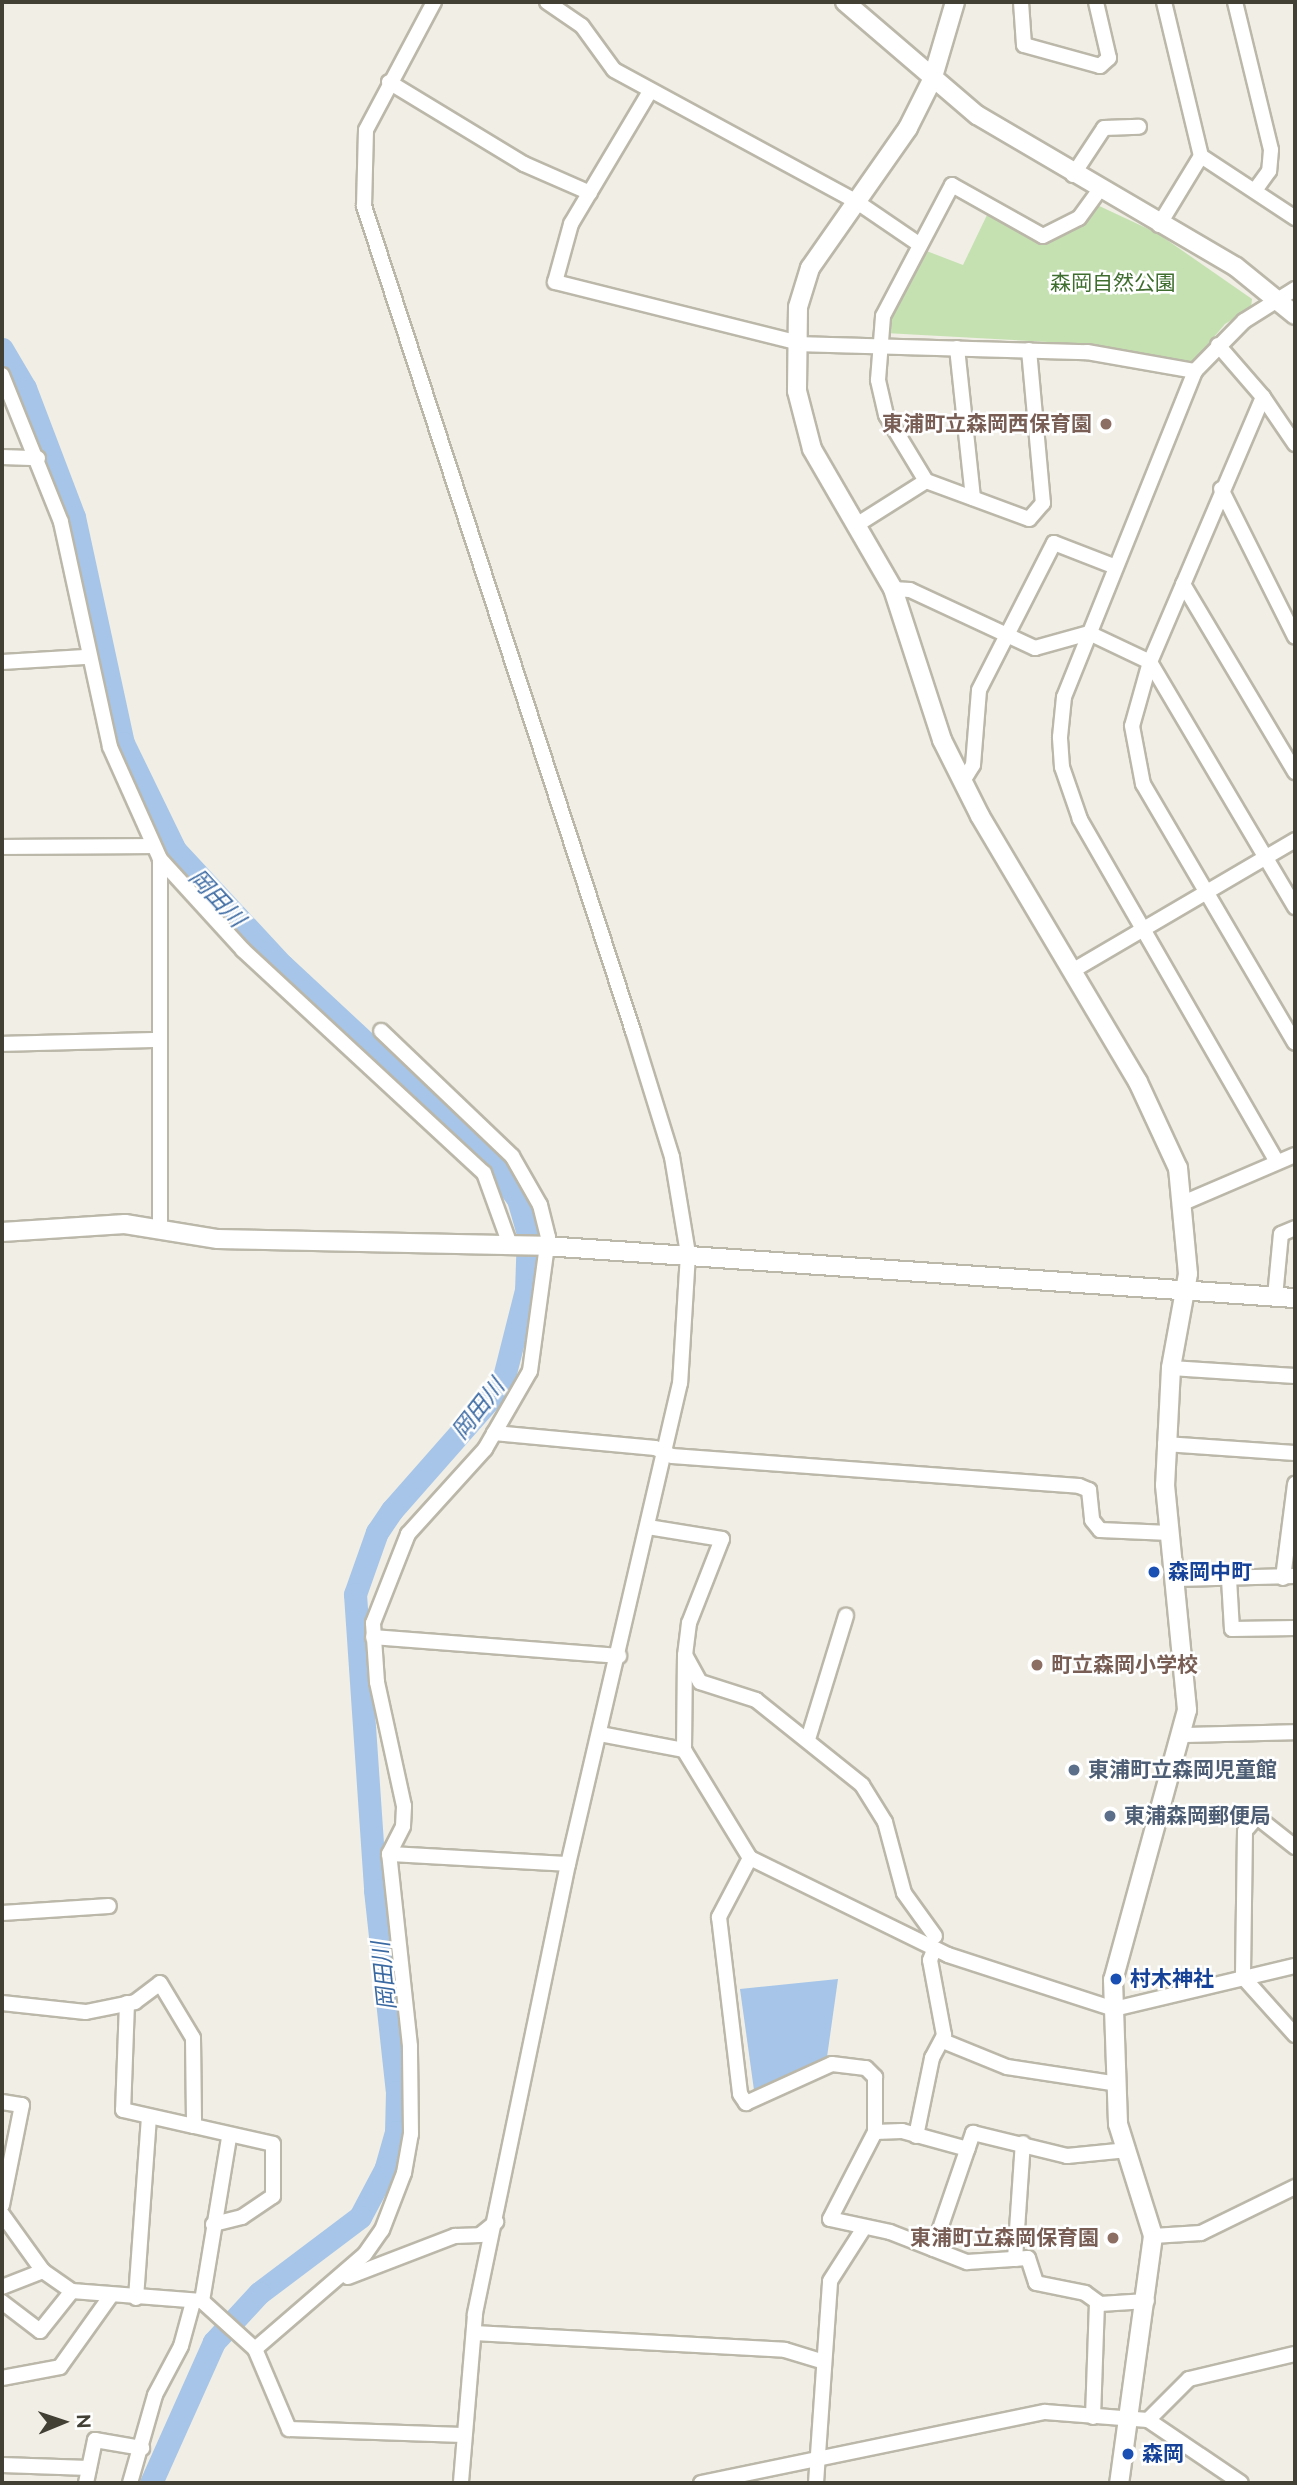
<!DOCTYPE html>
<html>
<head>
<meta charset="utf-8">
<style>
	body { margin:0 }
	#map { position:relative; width:1297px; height:2485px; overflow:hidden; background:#f0eee5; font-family:Raleway,"Noto Sans JP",sans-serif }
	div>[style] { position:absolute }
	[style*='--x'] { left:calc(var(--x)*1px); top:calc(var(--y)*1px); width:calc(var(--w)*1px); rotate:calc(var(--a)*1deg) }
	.green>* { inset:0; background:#c5e1b1 }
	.water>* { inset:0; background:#a6c5e8 }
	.river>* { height:23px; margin:-11.5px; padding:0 11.5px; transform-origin:11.5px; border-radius:11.5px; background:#a6c5e8 }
	.roads { filter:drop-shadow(2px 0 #bbb7a9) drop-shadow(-2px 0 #bbb7a9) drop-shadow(0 2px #bbb7a9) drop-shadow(0 -2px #bbb7a9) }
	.minor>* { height:14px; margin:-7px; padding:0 7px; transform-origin:7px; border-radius:7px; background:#fff }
	.tertiary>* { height:18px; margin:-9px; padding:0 9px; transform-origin:9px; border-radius:9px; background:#fff }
	.dots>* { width:19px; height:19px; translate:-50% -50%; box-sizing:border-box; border:4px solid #fff; border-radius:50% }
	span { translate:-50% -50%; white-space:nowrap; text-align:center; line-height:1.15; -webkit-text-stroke:5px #fff; paint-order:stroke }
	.park-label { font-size:21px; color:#3f6d2f }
	.education-label { font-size:21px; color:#785e54; font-weight:700 }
	.right { translate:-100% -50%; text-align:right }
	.left { translate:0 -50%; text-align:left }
	.transit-label { font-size:21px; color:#164399; font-weight:700 }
	.service-label { font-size:21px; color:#4e5e75; font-weight:700 }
	.water-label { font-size:23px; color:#3a69a2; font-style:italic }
	.frame { position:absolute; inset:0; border:4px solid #423f35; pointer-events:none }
	.north { position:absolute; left:28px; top:2387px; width:70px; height:70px; -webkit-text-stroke:5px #fff; paint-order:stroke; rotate:88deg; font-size:19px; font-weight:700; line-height:28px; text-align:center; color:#423f35 }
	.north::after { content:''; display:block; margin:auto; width:24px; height:32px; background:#423f35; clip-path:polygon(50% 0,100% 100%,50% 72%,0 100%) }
</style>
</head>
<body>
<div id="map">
	<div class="green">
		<i style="clip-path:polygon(1095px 204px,1157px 233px,1252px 299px,1251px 308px,1225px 324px,1190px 365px,1084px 344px,885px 333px,900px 288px,924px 250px,963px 265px,987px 215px,1042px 243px,1084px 225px)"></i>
	</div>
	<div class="water">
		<i style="clip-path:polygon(838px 1979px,827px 2057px,754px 2090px,740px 1989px)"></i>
	</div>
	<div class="river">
		<i style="--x:2;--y:349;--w:45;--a:59.5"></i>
		<i style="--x:25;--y:388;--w:138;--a:69.2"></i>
		<i style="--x:74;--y:517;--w:231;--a:77.8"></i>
		<i style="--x:123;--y:743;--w:119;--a:64.1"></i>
		<i style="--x:175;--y:850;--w:157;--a:47.1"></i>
		<i style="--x:282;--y:965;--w:275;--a:42.9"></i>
		<i style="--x:483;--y:1152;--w:59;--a:53.3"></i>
		<i style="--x:518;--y:1199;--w:36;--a:74"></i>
		<i style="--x:528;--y:1234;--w:56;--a:92"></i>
		<i style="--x:526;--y:1290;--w:98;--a:104.2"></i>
		<i style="--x:502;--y:1385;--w:167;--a:131.3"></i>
		<i style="--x:392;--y:1510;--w:27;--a:124"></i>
		<i style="--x:377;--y:1532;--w:66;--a:109.5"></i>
		<i style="--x:355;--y:1594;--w:297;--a:86.1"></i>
		<i style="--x:375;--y:1890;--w:203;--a:83.8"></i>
		<i style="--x:397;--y:2092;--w:40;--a:91.4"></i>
		<i style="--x:396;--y:2132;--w:37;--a:106"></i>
		<i style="--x:386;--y:2168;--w:55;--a:118"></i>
		<i style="--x:360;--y:2217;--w:126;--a:143"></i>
		<i style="--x:259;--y:2293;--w:67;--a:132.6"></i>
		<i style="--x:214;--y:2342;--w:154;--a:114.1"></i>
	</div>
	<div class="roads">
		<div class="minor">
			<i style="--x:434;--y:2;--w:145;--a:118"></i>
			<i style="--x:366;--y:130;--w:76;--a:91.5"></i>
			<i style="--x:364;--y:206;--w:868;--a:71.94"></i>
			<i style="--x:633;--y:1031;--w:132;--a:72.8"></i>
			<i style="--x:672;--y:1157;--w:98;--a:80.6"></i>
			<i style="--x:688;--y:1254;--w:129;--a:93.5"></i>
			<i style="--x:680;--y:1383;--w:494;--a:103.1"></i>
			<i style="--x:568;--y:1864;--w:460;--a:101.7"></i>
			<i style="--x:475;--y:2315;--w:169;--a:94.8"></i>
			<i style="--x:547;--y:2;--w:42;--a:34.4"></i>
			<i style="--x:582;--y:26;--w:54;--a:54"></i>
			<i style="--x:614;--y:70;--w:277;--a:28.5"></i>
			<i style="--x:857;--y:202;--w:73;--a:34.3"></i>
			<i style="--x:1021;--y:2;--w:43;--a:86"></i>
			<i style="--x:1024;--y:45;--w:79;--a:15.4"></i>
			<i style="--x:1100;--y:66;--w:12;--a:-42"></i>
			<i style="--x:1109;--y:58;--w:57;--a:-103.1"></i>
			<i style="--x:1164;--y:2;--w:158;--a:76.5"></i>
			<i style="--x:1201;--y:156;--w:113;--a:33.4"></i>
			<i style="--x:1235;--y:2;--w:152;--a:76.3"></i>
			<i style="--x:1271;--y:150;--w:21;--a:95"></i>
			<i style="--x:1269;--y:171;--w:22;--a:126"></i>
			<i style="--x:389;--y:82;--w:158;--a:31.3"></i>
			<i style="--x:524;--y:164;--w:72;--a:23.7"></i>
			<i style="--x:649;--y:93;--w:152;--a:120.8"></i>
			<i style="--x:571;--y:224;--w:60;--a:105.4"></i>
			<i style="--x:555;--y:282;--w:247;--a:14"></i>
			<i style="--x:1073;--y:175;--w:56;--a:-56.6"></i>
			<i style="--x:1104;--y:128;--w:35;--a:-2"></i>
			<i style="--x:1159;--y:225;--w:81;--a:-58.7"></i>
			<i style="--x:795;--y:344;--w:292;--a:1.6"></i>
			<i style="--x:1087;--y:352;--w:110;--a:10"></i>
			<i style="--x:1218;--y:345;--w:69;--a:49.1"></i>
			<i style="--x:1263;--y:397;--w:288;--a:113.1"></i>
			<i style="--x:1150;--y:662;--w:66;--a:105.7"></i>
			<i style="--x:1132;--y:726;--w:59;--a:79.3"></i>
			<i style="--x:1143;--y:784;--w:300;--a:59.6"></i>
			<i style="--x:957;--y:348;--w:151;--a:83.9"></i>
			<i style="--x:1029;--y:350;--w:154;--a:84.8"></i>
			<i style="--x:1043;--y:503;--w:21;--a:131"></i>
			<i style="--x:1029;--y:519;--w:110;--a:-159.7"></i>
			<i style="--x:926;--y:481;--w:77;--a:-121.2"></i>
			<i style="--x:886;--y:415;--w:36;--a:-103"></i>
			<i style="--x:878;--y:380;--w:64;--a:-85.5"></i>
			<i style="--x:883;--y:316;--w:148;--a:-62.2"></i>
			<i style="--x:952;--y:185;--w:104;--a:29.3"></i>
			<i style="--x:1043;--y:236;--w:40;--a:-26.6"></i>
			<i style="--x:1079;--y:218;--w:34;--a:-54"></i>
			<i style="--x:2;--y:375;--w:158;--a:68.1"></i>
			<i style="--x:61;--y:522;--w:230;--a:77.7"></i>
			<i style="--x:110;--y:747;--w:123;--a:65.9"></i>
			<i style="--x:160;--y:859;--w:123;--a:47.6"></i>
			<i style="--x:243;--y:950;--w:328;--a:42.8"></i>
			<i style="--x:484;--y:1173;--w:77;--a:70.1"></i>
			<i style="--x:1263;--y:397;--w:57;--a:55.8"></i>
			<i style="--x:2;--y:457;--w:36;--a:2"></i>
			<i style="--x:1221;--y:489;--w:165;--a:63.4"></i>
			<i style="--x:858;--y:524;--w:80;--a:-32.3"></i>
			<i style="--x:1183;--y:584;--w:219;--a:59.2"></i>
			<i style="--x:893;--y:589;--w:17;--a:3"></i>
			<i style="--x:910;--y:590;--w:138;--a:24.9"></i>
			<i style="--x:1035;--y:648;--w:56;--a:-15.5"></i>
			<i style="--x:1089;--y:633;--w:68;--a:25.4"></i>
			<i style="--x:1150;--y:662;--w:285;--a:59.4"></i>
			<i style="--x:2;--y:662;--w:84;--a:-3.4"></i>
			<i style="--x:963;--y:781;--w:19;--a:-58"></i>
			<i style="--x:973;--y:765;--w:75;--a:-85.4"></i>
			<i style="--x:979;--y:690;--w:165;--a:-63"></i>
			<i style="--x:1054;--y:543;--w:66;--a:21.2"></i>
			<i style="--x:2;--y:847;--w:151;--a:-0.4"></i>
			<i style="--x:160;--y:859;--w:372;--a:90"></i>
			<i style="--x:1072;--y:971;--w:259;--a:-30.4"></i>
			<i style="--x:2;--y:1044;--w:154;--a:-1.5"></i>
			<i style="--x:1277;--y:1162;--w:396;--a:-119.9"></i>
			<i style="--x:1080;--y:819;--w:55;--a:-109.1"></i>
			<i style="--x:1062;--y:767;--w:30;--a:-94"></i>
			<i style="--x:1060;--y:737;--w:40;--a:-84.3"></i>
			<i style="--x:1064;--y:697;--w:351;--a:-68.1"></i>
			<i style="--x:1195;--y:371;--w:70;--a:-45.6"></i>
			<i style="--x:1244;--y:321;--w:60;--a:-32.1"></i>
			<i style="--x:1183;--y:1203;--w:122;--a:-23.2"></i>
			<i style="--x:1275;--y:1297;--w:63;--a:-84.6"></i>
			<i style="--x:1281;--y:1234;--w:15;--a:-23"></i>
			<i style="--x:1171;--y:1368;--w:124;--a:3.7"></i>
			<i style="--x:494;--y:1433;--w:162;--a:5.3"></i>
			<i style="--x:655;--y:1448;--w:19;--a:25"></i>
			<i style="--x:672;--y:1456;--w:408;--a:4.2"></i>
			<i style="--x:1079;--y:1486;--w:11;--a:22"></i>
			<i style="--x:1089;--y:1490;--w:30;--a:84"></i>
			<i style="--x:1092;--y:1520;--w:13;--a:51"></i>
			<i style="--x:1100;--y:1530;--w:70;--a:2.5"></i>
			<i style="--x:1165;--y:1444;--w:130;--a:4"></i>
			<i style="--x:648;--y:1527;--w:75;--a:9.2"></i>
			<i style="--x:722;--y:1539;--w:90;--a:111.4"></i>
			<i style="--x:689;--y:1623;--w:32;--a:97"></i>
			<i style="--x:685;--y:1655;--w:31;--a:61"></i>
			<i style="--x:700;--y:1682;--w:59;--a:17.8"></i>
			<i style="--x:756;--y:1700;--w:136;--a:38.7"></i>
			<i style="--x:862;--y:1785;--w:44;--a:58.1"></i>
			<i style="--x:885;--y:1822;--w:73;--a:75"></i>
			<i style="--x:904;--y:1893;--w:53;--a:54.2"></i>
			<i style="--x:1283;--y:1578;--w:95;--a:-82.7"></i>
			<i style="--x:1176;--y:1579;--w:119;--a:-1.4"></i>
			<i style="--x:1229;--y:1579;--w:50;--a:86.6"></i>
			<i style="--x:1232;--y:1629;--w:63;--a:-0.9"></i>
			<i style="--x:373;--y:1637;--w:247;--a:4.4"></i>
			<i style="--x:600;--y:1734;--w:86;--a:10.8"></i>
			<i style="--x:684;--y:1750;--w:127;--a:58.6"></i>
			<i style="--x:750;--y:1858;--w:220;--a:26.1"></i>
			<i style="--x:948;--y:1955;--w:175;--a:18"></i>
			<i style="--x:1114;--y:2009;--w:186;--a:-13.4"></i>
			<i style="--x:1183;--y:1735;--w:112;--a:-1.5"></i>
			<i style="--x:809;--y:1736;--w:126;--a:-72.9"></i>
			<i style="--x:684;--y:1750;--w:93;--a:-89.4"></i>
			<i style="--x:1295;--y:1847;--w:48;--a:-141.7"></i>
			<i style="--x:1257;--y:1817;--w:18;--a:131"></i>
			<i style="--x:1245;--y:1831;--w:146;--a:90.8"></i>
			<i style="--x:1243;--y:1977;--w:78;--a:48.1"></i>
			<i style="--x:389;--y:1854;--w:179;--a:3.2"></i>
			<i style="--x:750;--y:1858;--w:67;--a:117.7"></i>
			<i style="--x:719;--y:1917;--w:178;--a:83.2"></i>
			<i style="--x:740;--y:2094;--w:11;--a:56"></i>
			<i style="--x:746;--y:2103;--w:94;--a:-24.4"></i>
			<i style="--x:832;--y:2064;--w:34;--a:7"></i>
			<i style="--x:866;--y:2068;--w:13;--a:45"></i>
			<i style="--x:875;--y:2077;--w:55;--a:90"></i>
			<i style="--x:875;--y:2132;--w:98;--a:117.3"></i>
			<i style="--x:830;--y:2219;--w:61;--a:12.2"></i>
			<i style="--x:890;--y:2232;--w:83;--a:21.3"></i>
			<i style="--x:967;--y:2262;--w:61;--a:-3.8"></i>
			<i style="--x:1028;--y:2258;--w:26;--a:72"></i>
			<i style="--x:1036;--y:2283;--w:50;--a:11.5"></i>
			<i style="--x:1085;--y:2293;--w:19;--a:36"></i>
			<i style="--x:1100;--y:2304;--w:47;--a:-3.7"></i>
			<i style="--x:2;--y:1913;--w:107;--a:-3.7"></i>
			<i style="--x:2;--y:2003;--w:84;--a:6.1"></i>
			<i style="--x:86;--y:2012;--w:50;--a:-11.5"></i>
			<i style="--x:135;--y:2002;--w:31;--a:-37"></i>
			<i style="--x:160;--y:1983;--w:64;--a:59"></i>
			<i style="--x:193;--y:2038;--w:88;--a:89.3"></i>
			<i style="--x:194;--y:2126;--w:81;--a:12.8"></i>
			<i style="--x:273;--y:2144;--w:52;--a:90"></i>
			<i style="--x:273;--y:2196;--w:37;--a:146"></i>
			<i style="--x:242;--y:2217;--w:30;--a:166"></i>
			<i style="--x:127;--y:2003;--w:107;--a:92.1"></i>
			<i style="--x:123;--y:2110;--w:73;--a:12.7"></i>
			<i style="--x:943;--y:2041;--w:69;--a:22.1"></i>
			<i style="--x:1007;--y:2067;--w:106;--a:8.7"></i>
			<i style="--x:2;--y:2102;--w:20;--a:9"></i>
			<i style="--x:22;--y:2105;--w:102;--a:101.3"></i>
			<i style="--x:875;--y:2132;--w:27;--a:-2"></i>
			<i style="--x:902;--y:2131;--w:68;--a:15.3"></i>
			<i style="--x:916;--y:2136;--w:80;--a:-78.4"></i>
			<i style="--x:932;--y:2058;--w:26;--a:-62"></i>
			<i style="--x:944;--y:2035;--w:76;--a:-100.6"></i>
			<i style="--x:930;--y:1960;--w:11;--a:-68"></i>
			<i style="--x:2;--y:2214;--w:70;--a:54.3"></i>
			<i style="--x:43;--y:2271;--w:35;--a:35"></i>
			<i style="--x:72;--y:2291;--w:130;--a:4.4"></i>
			<i style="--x:202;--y:2301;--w:72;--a:42.2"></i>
			<i style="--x:255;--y:2349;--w:87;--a:67"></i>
			<i style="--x:289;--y:2429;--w:174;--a:2"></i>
			<i style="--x:1153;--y:2236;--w:48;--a:-3.6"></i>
			<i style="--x:1201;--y:2233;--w:105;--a:-26.1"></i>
			<i style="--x:933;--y:2249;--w:123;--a:-71"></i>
			<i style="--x:973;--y:2133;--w:97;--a:13.7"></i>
			<i style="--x:1067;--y:2156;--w:61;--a:-5.6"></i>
			<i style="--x:1015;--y:2259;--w:116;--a:-86.1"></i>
			<i style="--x:348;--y:2277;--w:115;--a:-21"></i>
			<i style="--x:455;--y:2236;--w:25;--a:-2"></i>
			<i style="--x:480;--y:2235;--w:21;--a:-39"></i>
			<i style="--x:2;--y:2287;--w:44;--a:-21.3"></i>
			<i style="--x:136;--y:2298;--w:182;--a:-85.9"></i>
			<i style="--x:202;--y:2301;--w:165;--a:-80.6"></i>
			<i style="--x:2;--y:2302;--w:48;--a:37.3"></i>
			<i style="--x:40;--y:2331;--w:51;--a:-51.3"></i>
			<i style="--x:474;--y:2333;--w:311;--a:3.1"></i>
			<i style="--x:785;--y:2350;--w:39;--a:17"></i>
			<i style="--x:255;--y:2349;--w:145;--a:-40.8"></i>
			<i style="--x:365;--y:2254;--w:29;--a:-55"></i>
			<i style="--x:382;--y:2230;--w:61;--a:-68.9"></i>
			<i style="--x:404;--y:2173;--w:40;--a:-80"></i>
			<i style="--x:411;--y:2134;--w:88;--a:-90.7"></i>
			<i style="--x:410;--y:2046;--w:193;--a:-96.2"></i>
			<i style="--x:389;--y:1854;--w:31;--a:-63"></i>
			<i style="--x:403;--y:1826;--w:20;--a:-87"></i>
			<i style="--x:404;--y:1806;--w:127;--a:-102.3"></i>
			<i style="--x:377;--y:1682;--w:59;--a:-93.9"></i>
			<i style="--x:373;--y:1623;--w:96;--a:-68.5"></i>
			<i style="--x:408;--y:1534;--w:115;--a:-47.8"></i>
			<i style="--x:485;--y:1449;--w:90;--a:-60"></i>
			<i style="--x:530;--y:1371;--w:135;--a:-82.3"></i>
			<i style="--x:548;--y:1237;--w:33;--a:-104"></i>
			<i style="--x:540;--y:1205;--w:56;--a:-119.7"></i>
			<i style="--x:512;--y:1156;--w:181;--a:-136.3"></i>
			<i style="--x:2;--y:2378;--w:59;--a:-10.7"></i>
			<i style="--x:60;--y:2367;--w:86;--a:-54.5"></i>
			<i style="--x:1093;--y:2417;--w:115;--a:-88"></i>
			<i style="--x:1148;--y:2420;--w:58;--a:-45"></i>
			<i style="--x:1189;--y:2379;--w:109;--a:-13.3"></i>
			<i style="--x:2;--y:2465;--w:87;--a:2"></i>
			<i style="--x:86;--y:2483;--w:44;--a:-78.2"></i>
			<i style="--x:95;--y:2440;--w:48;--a:9.7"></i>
			<i style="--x:130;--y:2483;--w:91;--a:-74.1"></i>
			<i style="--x:155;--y:2395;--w:55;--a:-62"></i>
			<i style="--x:181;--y:2346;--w:46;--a:-74.7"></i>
			<i style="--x:701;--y:2483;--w:351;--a:-11.7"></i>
			<i style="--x:1045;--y:2412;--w:103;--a:4.4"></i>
			<i style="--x:1148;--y:2420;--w:112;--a:34.1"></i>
			<i style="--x:816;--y:2483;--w:202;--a:-86"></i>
			<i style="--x:830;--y:2281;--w:59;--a:-57.4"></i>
		</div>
		<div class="tertiary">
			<i style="--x:845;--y:2;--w:174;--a:40.6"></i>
			<i style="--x:977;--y:115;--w:300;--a:30.4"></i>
			<i style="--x:1236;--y:267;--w:76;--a:39.1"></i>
			<i style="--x:955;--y:2;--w:81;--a:106.4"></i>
			<i style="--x:932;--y:80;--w:54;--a:116.6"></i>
			<i style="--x:908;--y:128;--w:171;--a:125"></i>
			<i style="--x:810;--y:268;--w:41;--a:107.1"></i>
			<i style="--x:798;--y:307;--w:84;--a:90.7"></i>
			<i style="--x:797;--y:391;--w:60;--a:75.5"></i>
			<i style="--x:812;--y:449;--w:162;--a:59.9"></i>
			<i style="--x:893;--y:589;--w:159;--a:72"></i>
			<i style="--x:942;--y:740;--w:85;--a:63.4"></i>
			<i style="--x:980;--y:816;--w:309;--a:59.3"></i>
			<i style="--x:1138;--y:1082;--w:95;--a:65.1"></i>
			<i style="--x:1178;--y:1168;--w:106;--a:84.6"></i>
			<i style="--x:1188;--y:1274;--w:96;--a:100.3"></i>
			<i style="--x:1171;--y:1368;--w:117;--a:92.9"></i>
			<i style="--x:1165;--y:1485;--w:226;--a:84.4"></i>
			<i style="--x:1187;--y:1710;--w:280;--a:105.3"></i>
			<i style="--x:1113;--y:1980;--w:144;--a:88"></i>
			<i style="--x:1118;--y:2124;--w:117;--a:72.6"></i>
			<i style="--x:1153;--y:2236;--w:249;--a:97.8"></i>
			<i style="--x:2;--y:1232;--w:123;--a:-3.7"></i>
			<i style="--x:125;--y:1224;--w:94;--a:9.2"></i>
			<i style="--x:218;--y:1239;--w:327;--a:1.2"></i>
			<i style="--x:545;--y:1246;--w:752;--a:3.97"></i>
		</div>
	</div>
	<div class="dots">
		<i style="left:1106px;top:424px;background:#8d6e63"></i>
		<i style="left:1154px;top:1572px;background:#1a4fb4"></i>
		<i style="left:1037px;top:1665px;background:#8d6e63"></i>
		<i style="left:1074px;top:1770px;background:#5c6f8a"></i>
		<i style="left:1110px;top:1816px;background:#5c6f8a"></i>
		<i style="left:1116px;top:1979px;background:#1a4fb4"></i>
		<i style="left:1113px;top:2238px;background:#8d6e63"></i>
		<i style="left:1128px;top:2454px;background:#1a4fb4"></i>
	</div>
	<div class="park-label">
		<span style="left:1113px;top:283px">森岡自然公園</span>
	</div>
	<div class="education-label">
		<span class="right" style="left:1092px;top:424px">東浦町立森岡西保育園</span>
		<span class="left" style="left:1051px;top:1665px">町立森岡小学校</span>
		<span class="right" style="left:1099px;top:2238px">東浦町立森岡保育園</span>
	</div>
	<div class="transit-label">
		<span class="left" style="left:1168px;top:1572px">森岡中町</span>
		<span class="left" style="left:1130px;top:1979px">村木神社</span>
		<span class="left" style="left:1142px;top:2454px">森岡</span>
	</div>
	<div class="service-label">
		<span class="left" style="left:1088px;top:1770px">東浦町立森岡児童館</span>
		<span class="left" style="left:1124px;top:1816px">東浦森岡郵便局</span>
	</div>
	<div class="water-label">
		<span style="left:217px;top:898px;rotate:47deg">岡田川</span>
		<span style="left:478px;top:1409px;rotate:-52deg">岡田川</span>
		<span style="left:384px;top:1976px;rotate:-96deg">岡田川</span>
	</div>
	<div class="frame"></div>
	<div class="north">N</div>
</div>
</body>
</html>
